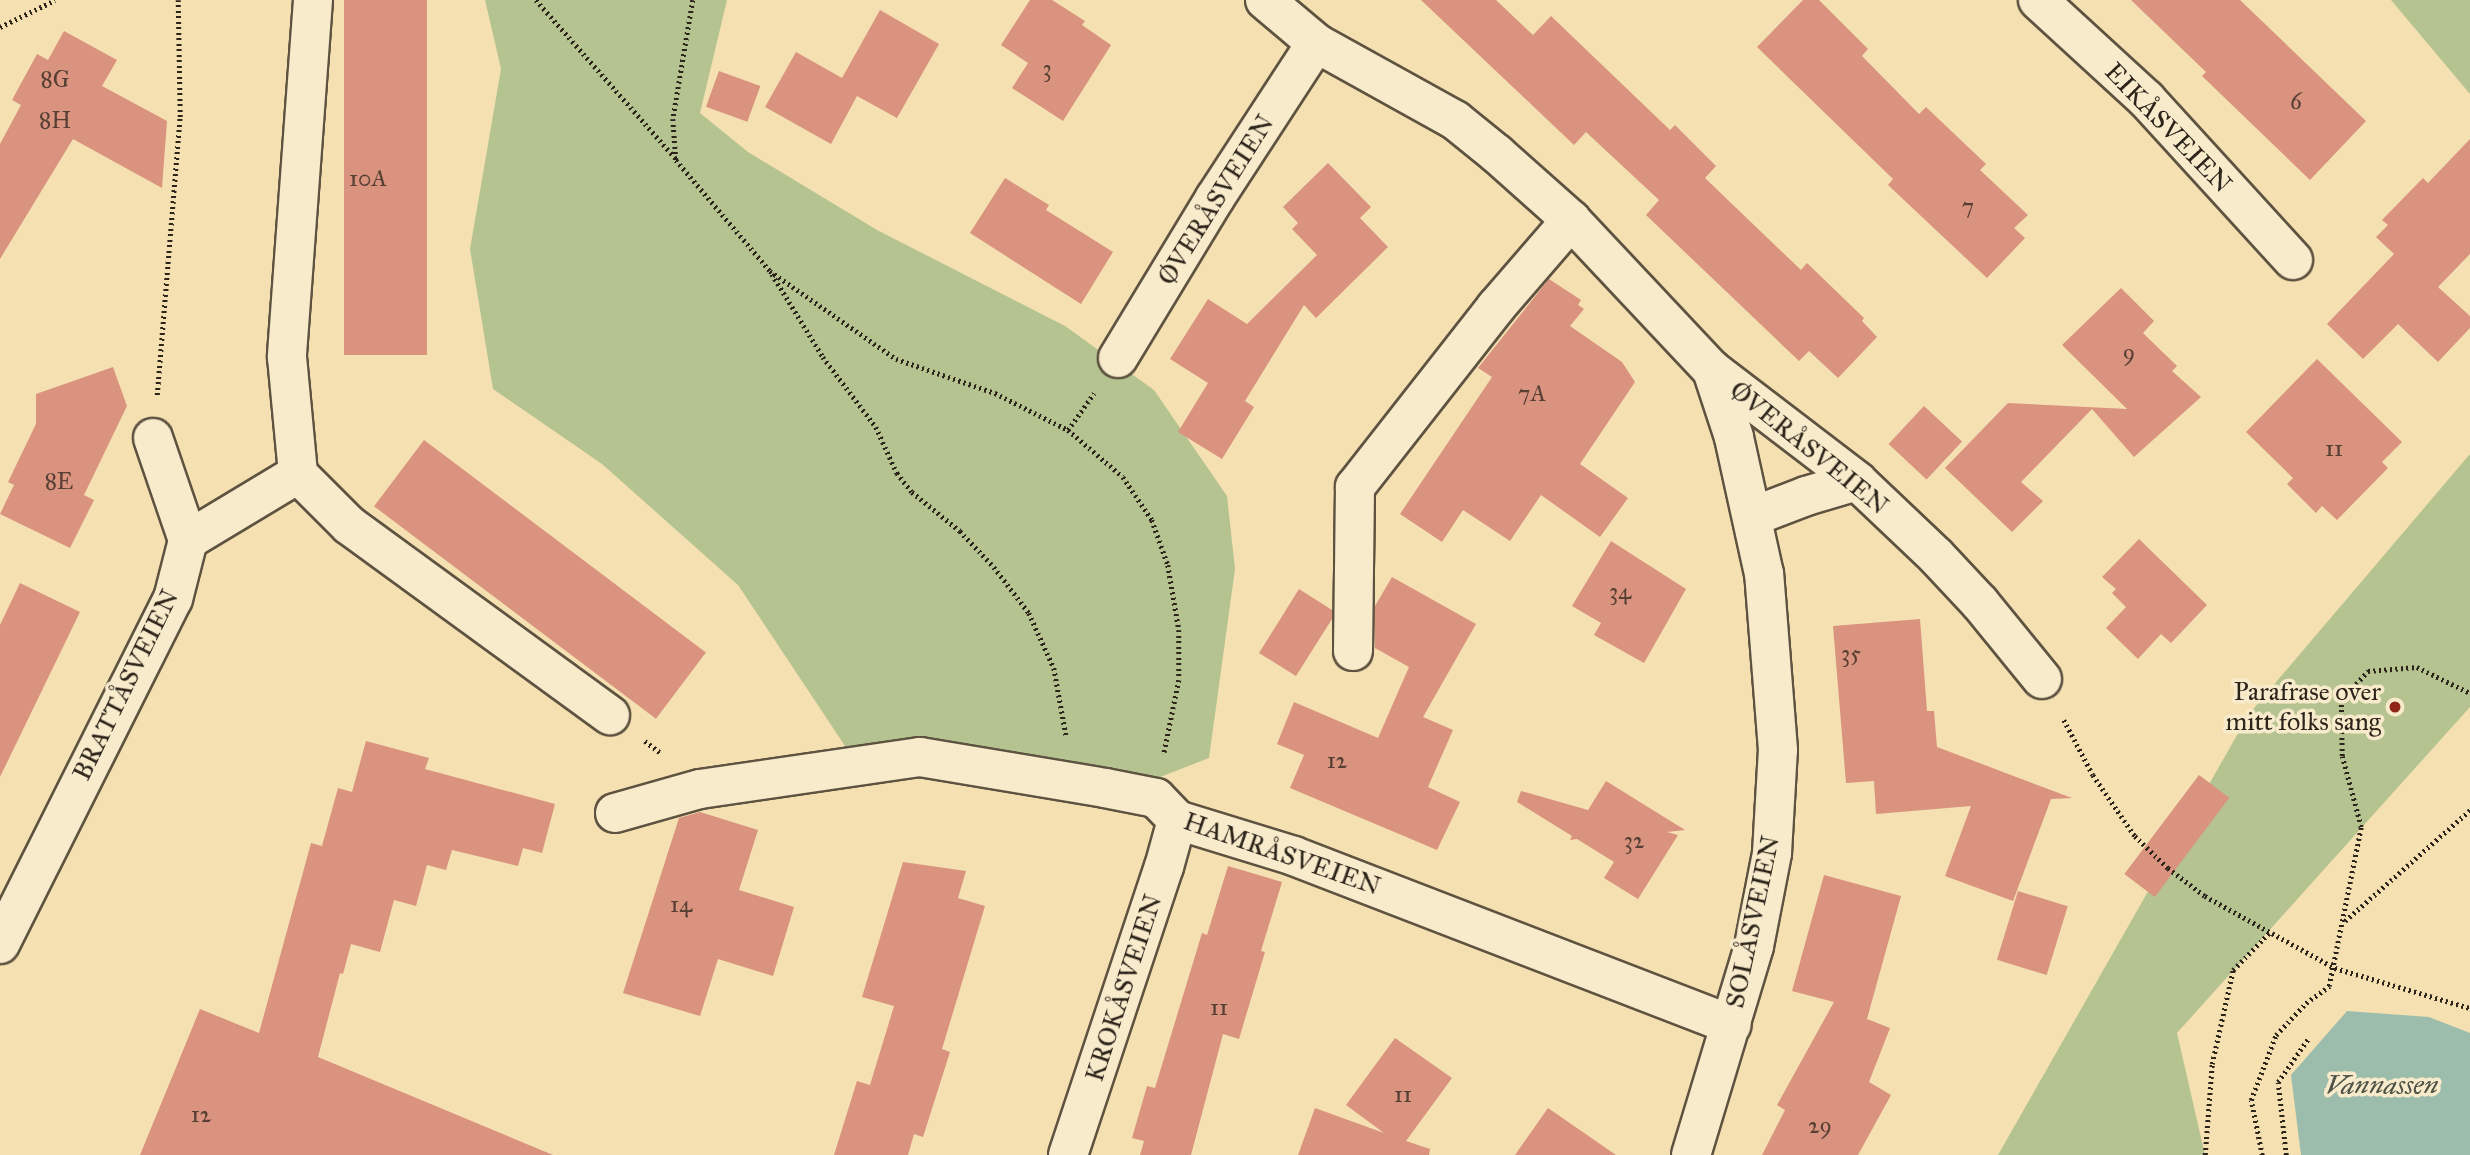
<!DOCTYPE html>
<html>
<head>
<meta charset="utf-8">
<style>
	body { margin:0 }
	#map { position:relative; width:2470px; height:1155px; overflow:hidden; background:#f5e0b1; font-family:"IM FELL Great Primer",serif }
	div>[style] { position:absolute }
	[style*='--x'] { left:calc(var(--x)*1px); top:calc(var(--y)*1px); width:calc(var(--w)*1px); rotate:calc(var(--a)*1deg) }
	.green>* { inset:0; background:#b5c391 }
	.water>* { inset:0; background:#9cbdac }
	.building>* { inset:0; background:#d9937f; transform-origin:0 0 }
	.path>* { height:4.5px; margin-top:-2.25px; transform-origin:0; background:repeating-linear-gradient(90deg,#2c241a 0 2px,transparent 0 5.5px) }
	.roads { filter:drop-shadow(2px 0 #5e5340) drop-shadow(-2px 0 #5e5340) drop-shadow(0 2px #5e5340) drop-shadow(0 -2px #5e5340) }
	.minor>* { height:38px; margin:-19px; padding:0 19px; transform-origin:19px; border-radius:19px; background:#f8ebcc }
	.dots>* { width:19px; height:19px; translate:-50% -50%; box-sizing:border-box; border:4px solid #f8ebcc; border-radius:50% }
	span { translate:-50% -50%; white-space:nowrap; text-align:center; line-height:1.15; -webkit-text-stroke:7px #f8ebcc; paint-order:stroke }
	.number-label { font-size:23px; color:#574033 }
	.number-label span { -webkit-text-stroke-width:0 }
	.street-label { font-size:26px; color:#2c241a }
	.poi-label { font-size:26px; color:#2c241a }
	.right { translate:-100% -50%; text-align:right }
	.water-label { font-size:28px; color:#4e5246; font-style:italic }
</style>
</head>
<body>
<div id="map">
	<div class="green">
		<i style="clip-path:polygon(485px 0,727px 0,700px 113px,748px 152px,877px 230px,1065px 326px,1154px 390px,1227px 496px,1235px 569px,1209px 758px,1155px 779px,851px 755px,738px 585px,602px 464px,493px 389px,470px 249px,501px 69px)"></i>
		<i style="clip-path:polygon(2391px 0,2470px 0,2470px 94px)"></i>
		<i style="clip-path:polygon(2470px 454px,2470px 707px,2177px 1033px,2205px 1155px,1998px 1155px,2249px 714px)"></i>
	</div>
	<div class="water">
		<i style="clip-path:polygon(2347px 1011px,2429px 1017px,2470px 1033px,2470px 1155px,2301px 1155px,2291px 1075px)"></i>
	</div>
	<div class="building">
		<i style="left:344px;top:0;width:83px;height:355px"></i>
		<i style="clip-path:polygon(1030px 0,1052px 0,1085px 21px,1082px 25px,1111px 45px,1063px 121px,1012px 88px,1028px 63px,1001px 45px)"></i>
		<i style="clip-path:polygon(1421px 0,1496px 0,1533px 35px,1551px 16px,1670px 130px,1675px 125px,1716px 166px,1705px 178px,1801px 270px,1807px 263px,1864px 318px,1862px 321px,1877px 337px,1838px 378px,1809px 351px,1799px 361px,1646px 215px,1659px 200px,1586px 132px,1574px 145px)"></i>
		<i style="clip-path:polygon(1803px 0,1819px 0,1868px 49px,1862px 56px,1919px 114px,1926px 107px,1986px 164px,1980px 170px,2028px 215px,2014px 228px,2025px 238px,1987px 278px,1888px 185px,1893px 179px,1757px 47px)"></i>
		<i style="clip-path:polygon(2131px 0,2240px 0,2366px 121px,2310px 180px,2202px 76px,2206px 72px)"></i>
		<i style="clip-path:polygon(880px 10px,939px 44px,897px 118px,857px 96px,831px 144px,765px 107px,796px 52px,842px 78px)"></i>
		<i style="clip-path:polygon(64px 31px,117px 60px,102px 86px,167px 121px,162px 188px,73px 139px,0 259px,0 144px,21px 105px,12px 100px,37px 54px,48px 60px)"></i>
		<i style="left:719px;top:71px;width:44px;height:38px;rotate:20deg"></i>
		<i style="clip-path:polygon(2470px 139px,2470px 254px,2438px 287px,2470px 316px,2470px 328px,2438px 362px,2398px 324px,2363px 359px,2327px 324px,2394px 254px,2376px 237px,2388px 225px,2382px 220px,2423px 178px,2428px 183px)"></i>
		<i style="clip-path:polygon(1328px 163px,1371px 207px,1360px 218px,1388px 247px,1316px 318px,1304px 305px,1245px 401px,1254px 407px,1222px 459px,1178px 432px,1208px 383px,1170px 359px,1208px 299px,1247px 324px,1317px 255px,1292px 229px,1298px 223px,1283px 207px)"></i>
		<i style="clip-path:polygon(1005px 178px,1049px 205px,1046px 210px,1113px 252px,1081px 304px,970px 233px)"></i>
		<i style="clip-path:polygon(1549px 279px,1581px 300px,1578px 305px,1584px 309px,1570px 326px,1622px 362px,1635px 382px,1580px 464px,1628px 498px,1600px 537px,1541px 495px,1510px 541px,1463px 510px,1442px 542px,1400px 514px,1492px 377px,1478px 368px)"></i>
		<i style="clip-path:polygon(2121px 288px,2154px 321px,2143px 333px,2177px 366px,2172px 371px,2201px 397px,2134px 457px,2092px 409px,2021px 482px,2043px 501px,2012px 532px,1945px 468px,2008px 403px,2127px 409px,2062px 345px)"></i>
		<i style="clip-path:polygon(2317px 359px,2402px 442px,2382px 462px,2388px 468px,2337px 520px,2322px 506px,2316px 513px,2287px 484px,2293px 478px,2246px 432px)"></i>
		<i style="clip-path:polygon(113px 367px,127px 406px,84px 495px,94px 500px,70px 548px,0 514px,14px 485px,8px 482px,36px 424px,36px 394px)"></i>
		<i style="left:1924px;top:406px;width:52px;height:52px;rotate:43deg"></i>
		<i style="left:424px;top:440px;width:353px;height:83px;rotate:37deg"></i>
		<i style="clip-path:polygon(2139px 539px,2207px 605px,2171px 643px,2161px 634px,2138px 659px,2106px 628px,2126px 607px,2112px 593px,2116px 589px,2102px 577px)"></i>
		<i style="clip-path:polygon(1611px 541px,1686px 589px,1644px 663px,1594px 635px,1601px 623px,1572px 606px)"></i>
		<i style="clip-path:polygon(1392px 577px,1476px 624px,1423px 717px,1453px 730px,1428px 787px,1460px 802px,1437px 850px,1290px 788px,1304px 755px,1277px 744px,1294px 702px,1378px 738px,1409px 667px,1375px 648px,1375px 606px)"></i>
		<i style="clip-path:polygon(20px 583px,80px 612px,0 777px,0 625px)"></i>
		<i style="clip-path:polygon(1299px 589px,1332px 610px,1332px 619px,1296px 676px,1259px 653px)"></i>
		<i style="clip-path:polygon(1920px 619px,1927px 711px,1934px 711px,1937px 747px,2072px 798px,2051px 799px,2013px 901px,1945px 876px,1971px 806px,1876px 814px,1874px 781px,1846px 783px,1833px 626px)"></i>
		<i style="clip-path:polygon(366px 741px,429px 758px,425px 769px,555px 804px,542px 853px,523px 848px,518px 866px,452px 850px,446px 870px,427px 865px,416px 906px,394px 900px,380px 952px,351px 944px,343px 974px,340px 973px,318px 1057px,553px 1155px,140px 1155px,200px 1009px,259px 1033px,311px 843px,322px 846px,338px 788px,352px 792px)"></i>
		<i style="left:2199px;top:775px;width:38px;height:124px;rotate:37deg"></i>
		<i style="clip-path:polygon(1606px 781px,1685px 830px,1667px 832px,1678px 835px,1638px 899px,1604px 878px,1614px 862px,1577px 839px,1570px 840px,1572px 836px,1517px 802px,1521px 791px,1588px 810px)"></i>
		<i style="clip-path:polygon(700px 812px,758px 830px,739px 890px,794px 907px,773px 976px,718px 959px,700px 1016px,623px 993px,679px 818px)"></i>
		<i style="clip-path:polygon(903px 862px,966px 871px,958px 898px,985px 906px,942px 1049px,950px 1052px,923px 1137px,914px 1134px,908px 1155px,834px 1155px,857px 1081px,870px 1085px,894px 1006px,862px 997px)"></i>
		<i style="clip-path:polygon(1228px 866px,1282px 882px,1261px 951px,1265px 952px,1239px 1039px,1223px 1034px,1191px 1155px,1140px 1155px,1144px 1141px,1132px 1138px,1147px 1086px,1155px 1088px,1202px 933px,1207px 935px)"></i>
		<i style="clip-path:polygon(1824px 875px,1901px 896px,1867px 1019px,1890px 1028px,1869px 1082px,1891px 1095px,1858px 1155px,1762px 1155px,1785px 1110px,1777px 1105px,1834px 1002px,1792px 991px)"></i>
		<i style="left:2018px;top:891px;width:52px;height:72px;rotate:17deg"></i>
		<i style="clip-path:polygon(1395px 1038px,1452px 1078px,1406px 1141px,1430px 1149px,1429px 1155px,1298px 1155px,1315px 1108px,1384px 1133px,1346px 1105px)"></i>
		<i style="clip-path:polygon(1548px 1108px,1616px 1155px,1515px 1155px)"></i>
	</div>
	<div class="path">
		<i style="--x:536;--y:0;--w:212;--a:48.6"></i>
		<i style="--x:693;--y:0;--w:121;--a:99.5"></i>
		<i style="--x:673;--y:119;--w:41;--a:85.8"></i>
		<i style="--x:676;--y:160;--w:145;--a:49.7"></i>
		<i style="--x:770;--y:271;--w:154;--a:34.9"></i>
		<i style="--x:896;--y:359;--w:105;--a:19"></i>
		<i style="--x:995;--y:393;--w:82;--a:26.9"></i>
		<i style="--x:1068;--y:430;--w:72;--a:40.5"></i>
		<i style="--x:1123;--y:477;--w:52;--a:56"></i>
		<i style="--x:1152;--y:520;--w:48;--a:70.4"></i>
		<i style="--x:1168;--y:565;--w:66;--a:80.4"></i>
		<i style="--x:1179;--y:630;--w:50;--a:90"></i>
		<i style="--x:1179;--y:680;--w:76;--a:101.5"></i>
		<i style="--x:0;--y:27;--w:61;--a:-26.1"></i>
		<i style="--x:772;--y:274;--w:97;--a:58.4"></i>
		<i style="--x:823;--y:357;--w:88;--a:52.9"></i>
		<i style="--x:876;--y:427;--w:51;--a:65.5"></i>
		<i style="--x:897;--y:473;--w:24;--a:52"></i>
		<i style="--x:912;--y:492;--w:62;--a:39.1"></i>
		<i style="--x:960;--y:531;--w:50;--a:46.6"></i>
		<i style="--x:994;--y:567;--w:58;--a:52.7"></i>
		<i style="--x:1029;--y:613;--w:60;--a:65.6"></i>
		<i style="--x:1054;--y:668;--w:68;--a:79.8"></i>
		<i style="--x:157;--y:395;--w:279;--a:-85.3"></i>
		<i style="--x:180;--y:117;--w:117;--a:-91"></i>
		<i style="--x:1068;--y:430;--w:45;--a:-54.9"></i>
		<i style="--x:2064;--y:720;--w:62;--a:62.2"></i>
		<i style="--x:2093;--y:775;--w:74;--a:55.5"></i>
		<i style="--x:2135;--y:836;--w:46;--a:44.1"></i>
		<i style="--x:2168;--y:868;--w:46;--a:37.1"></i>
		<i style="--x:2205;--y:896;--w:149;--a:29"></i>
		<i style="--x:2335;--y:968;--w:141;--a:16.5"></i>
		<i style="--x:645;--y:741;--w:20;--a:37"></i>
		<i style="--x:2345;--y:921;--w:167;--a:-41.6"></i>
		<i style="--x:2205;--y:1155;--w:91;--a:-85.6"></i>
		<i style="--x:2212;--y:1064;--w:96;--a:-77.4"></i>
		<i style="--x:2233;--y:970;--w:53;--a:-45.8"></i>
		<i style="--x:2262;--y:1155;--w:56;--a:-101.3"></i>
		<i style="--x:2251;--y:1100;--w:70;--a:-69"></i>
		<i style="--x:2276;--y:1035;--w:44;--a:-46.8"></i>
		<i style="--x:2306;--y:1003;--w:29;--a:-36"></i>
		<i style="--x:2329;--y:986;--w:162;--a:-78.6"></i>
		<i style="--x:2361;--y:827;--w:73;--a:-105"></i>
		<i style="--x:2342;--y:756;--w:56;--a:-91"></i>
		<i style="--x:2341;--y:700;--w:40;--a:-47"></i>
		<i style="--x:2368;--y:671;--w:49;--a:-4.7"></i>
		<i style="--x:2417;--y:667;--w:59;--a:26.1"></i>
		<i style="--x:2286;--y:1155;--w:73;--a:-96.3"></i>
		<i style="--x:2278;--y:1082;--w:52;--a:-55.1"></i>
	</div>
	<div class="roads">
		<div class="minor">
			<i style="--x:313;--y:0;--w:358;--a:94.2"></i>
			<i style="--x:287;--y:357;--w:118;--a:84.6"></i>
			<i style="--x:298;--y:474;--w:72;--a:45"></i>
			<i style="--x:349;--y:525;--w:323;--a:36.1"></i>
			<i style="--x:1265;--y:0;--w:67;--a:40.1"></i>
			<i style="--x:1316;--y:43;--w:159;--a:29"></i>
			<i style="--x:1455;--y:120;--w:54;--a:39"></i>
			<i style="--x:1497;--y:154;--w:99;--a:41.7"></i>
			<i style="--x:1571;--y:220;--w:206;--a:46.8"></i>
			<i style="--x:1712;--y:370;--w:183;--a:37.4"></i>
			<i style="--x:1857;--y:481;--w:109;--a:43.5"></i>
			<i style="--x:1936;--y:556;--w:64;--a:46.9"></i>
			<i style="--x:1980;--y:603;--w:98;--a:50.8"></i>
			<i style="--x:2038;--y:0;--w:147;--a:42.5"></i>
			<i style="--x:2146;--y:99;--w:218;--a:47.6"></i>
			<i style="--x:1118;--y:358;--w:187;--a:-58.8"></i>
			<i style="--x:1215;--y:198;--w:185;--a:-56.9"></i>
			<i style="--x:153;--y:438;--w:108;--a:71.1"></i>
			<i style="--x:1754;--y:516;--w:56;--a:-21"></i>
			<i style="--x:1806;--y:496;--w:53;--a:-16.4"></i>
			<i style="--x:1353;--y:651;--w:164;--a:-89.3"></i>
			<i style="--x:1355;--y:487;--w:229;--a:-51.9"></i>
			<i style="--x:1496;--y:307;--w:115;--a:-49.2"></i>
			<i style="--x:615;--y:813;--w:88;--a:-15.8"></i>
			<i style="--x:700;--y:789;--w:222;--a:-8.3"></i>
			<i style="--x:920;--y:757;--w:188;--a:9.5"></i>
			<i style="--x:1105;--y:788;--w:52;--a:11.1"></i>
			<i style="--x:1156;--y:798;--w:30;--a:46"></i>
			<i style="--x:1177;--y:820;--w:122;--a:17.1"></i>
			<i style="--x:1294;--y:856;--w:469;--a:21.1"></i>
			<i style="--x:0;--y:944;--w:386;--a:-63.4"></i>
			<i style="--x:173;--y:599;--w:61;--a:-75.7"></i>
			<i style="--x:188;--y:540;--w:128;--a:-31"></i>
			<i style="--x:1068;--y:1155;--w:304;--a:-71.6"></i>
			<i style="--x:1164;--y:867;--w:49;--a:-74.5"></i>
			<i style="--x:1691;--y:1155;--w:218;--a:-73.2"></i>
			<i style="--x:1754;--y:946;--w:95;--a:-79"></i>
			<i style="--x:1772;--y:853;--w:103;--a:-86.7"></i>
			<i style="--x:1778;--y:750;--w:177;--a:-94.5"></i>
			<i style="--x:1764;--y:574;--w:140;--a:-102.4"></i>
			<i style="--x:1734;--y:437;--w:71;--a:-108.2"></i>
		</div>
	</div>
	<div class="dots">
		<i style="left:2395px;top:707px;background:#8f2418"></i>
	</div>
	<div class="number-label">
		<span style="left:1047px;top:68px">3</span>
		<span style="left:55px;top:79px">8G</span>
		<span style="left:2296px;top:101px">6</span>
		<span style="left:55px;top:120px">8H</span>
		<span style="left:368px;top:178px">10A</span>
		<span style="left:1968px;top:206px">7</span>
		<span style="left:2129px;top:352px">9</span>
		<span style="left:1532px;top:393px">7A</span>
		<span style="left:2334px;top:448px">11</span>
		<span style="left:59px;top:481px">8E</span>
		<span style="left:1620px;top:591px">34</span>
		<span style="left:1851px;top:653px">35</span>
		<span style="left:1337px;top:760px">12</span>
		<span style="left:1634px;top:840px">32</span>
		<span style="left:681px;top:904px">14</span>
		<span style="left:1219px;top:1007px">11</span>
		<span style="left:1403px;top:1094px">11</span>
		<span style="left:201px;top:1114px">12</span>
		<span style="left:1820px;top:1125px">29</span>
	</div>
	<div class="street-label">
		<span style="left:2168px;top:128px;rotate:46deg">EIKÅSVEIEN</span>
		<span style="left:1216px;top:200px;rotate:-58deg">ØVERÅSVEIEN</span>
		<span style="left:1809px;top:448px;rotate:39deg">ØVERÅSVEIEN</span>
		<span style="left:126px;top:685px;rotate:-64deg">BRATTÅSVEIEN</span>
		<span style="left:1282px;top:854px;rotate:19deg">HAMRÅSVEIEN</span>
		<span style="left:1753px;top:922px;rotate:-78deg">SOLÅSVEIEN</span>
		<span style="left:1124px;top:988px;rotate:-72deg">KROKÅSVEIEN</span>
	</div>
	<div class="poi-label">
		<span class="right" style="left:2381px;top:707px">Parafrase over<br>mitt folks sang</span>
	</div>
	<div class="water-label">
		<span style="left:2382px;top:1085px">Vannassen</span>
	</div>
</div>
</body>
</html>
